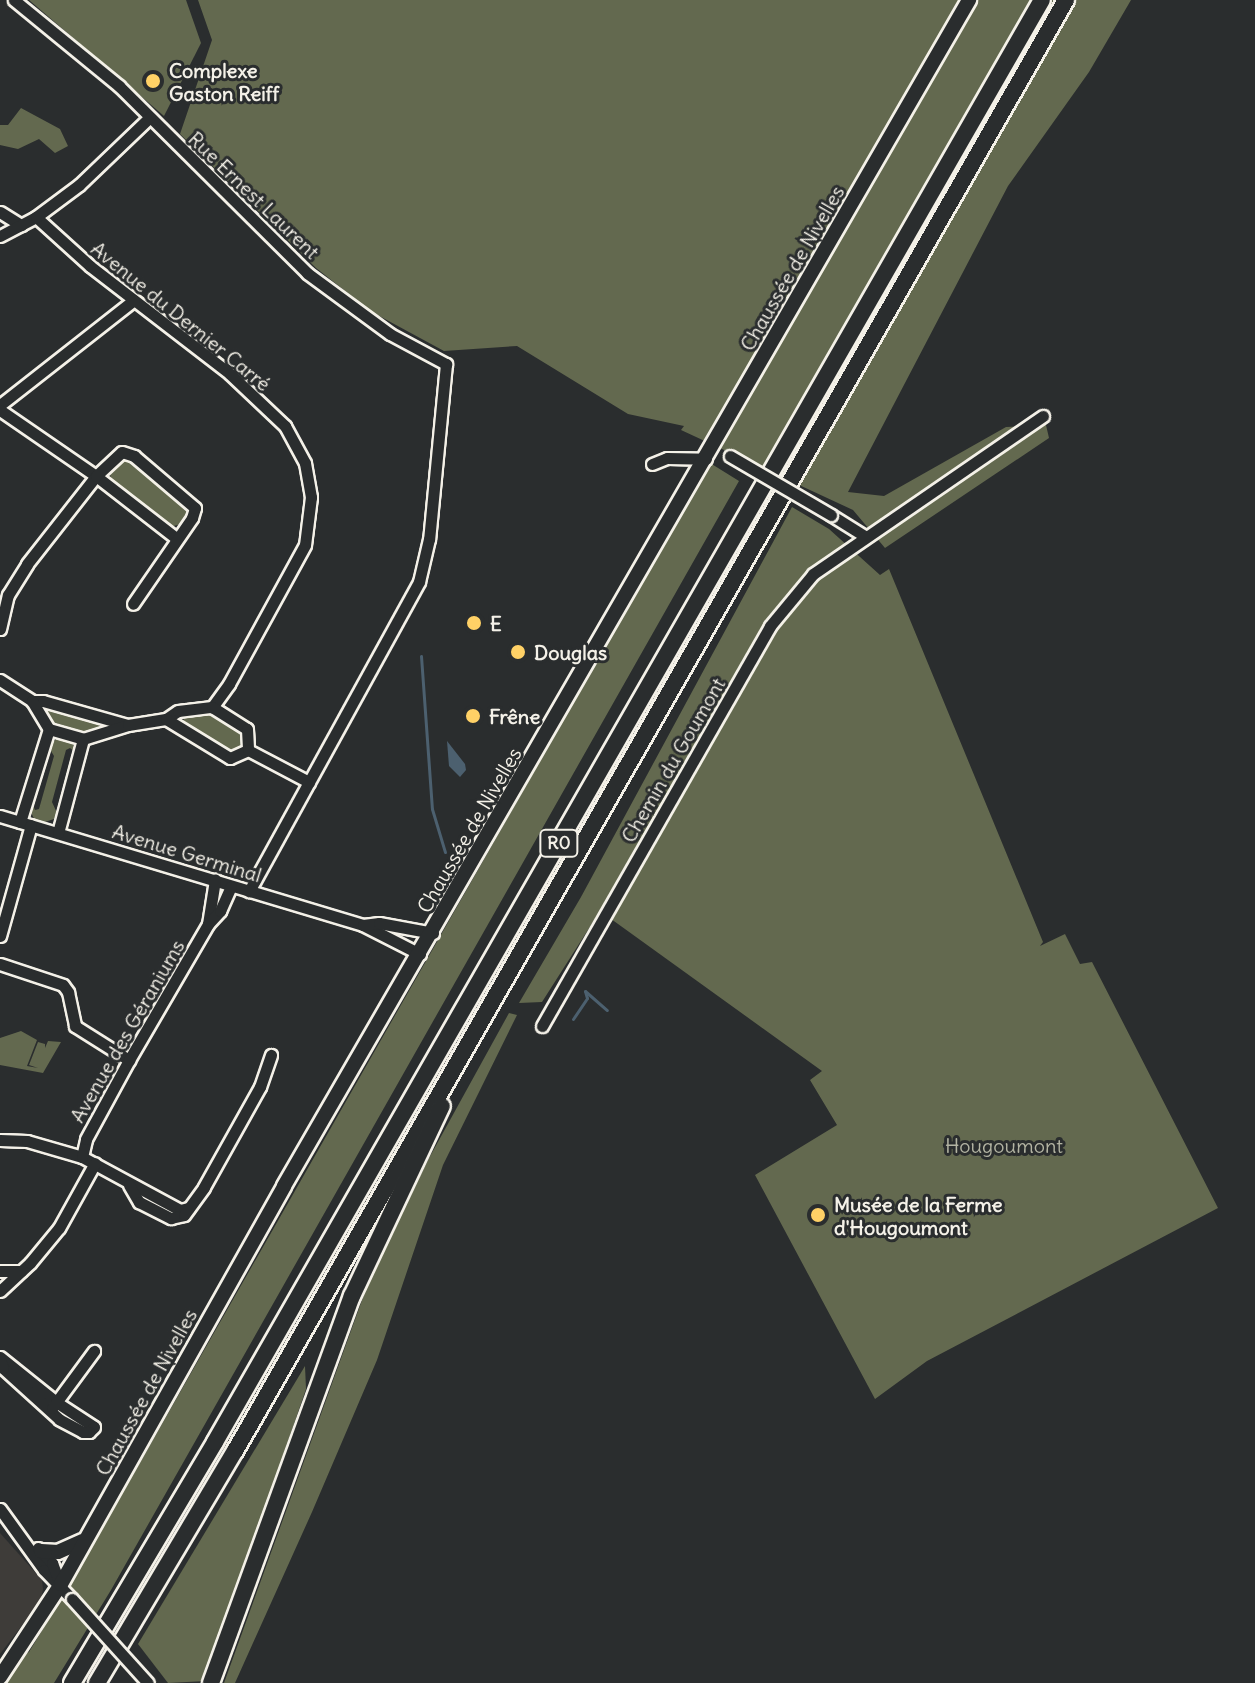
<!DOCTYPE html>
<html>
<head>
<meta charset="utf-8">
<style>
	body { margin:0 }
	#map { position:relative; width:1255px; height:1683px; overflow:hidden; background:#2a2d2e; font-family:Delius,sans-serif }
	div>[style] { position:absolute }
	[style*='--x'] { left:calc(var(--x)*1px); top:calc(var(--y)*1px); width:calc(var(--w)*1px); rotate:calc(var(--a)*1deg) }
	.built>* { inset:0; background:#3e3c39 }
	.green>* { inset:0; background:#63694f }
	.water>* { inset:0; background:#4c606f }
	.stream>* { height:3px; margin:-1.5px; padding:0 1.5px; transform-origin:1.5px; border-radius:1.5px; background:#4c606f }
	.roads { filter:drop-shadow(2px 0 #f4f1e8) drop-shadow(-2px 0 #f4f1e8) drop-shadow(0 2px #f4f1e8) drop-shadow(0 -2px #f4f1e8) }
	.minor>* { height:11px; margin:-5.5px; padding:0 5.5px; transform-origin:5.5px; border-radius:5.5px; background:#2a2d2e }
	.major>* { height:14px; margin:-7px; padding:0 7px; transform-origin:7px; border-radius:7px; background:#2a2d2e }
	.highway>* { height:16px; margin:-8px; padding:0 8px; transform-origin:8px; border-radius:8px; background:#2a2d2e }
	.bridges { filter:drop-shadow(2px 0 #f4f1e8) drop-shadow(-2px 0 #f4f1e8) drop-shadow(0 2px #f4f1e8) drop-shadow(0 -2px #f4f1e8) }
	.minor-bridge>* { height:11px; margin:-5.5px; padding:0 5.5px; transform-origin:5.5px; border-radius:5.5px; background:#2a2d2e }
	.dots>* { width:22px; height:22px; translate:-50% -50%; box-sizing:border-box; border:4px solid #2a2d2e; border-radius:50% }
	span { translate:-50% -50%; white-space:nowrap; text-align:center; line-height:1.15; -webkit-text-stroke:6px #2a2d2e; paint-order:stroke }
	.shield-label span { padding:2px 6px; background:#2a2d2e; border:2px solid; border-radius:6px; -webkit-text-stroke-width:0 }
	.shield-label { font-size:18px; color:#f4f1e8; font-weight:700 }
	.poi-label { font-size:20px; color:#f4f1e8; font-weight:700 }
	.left { translate:0 -50%; text-align:left }
	.street-label { font-size:20px; color:#f4f1e8 }
	.park-label { font-size:20px; color:#b3b4a3 }
</style>
</head>
<body>
<div id="map">
	<div class="built">
		<i style="clip-path:polygon(0 1533px,42px 1580px,43px 1589px,41px 1601px,0 1654px)"></i>
	</div>
	<div class="green">
		<i style="clip-path:polygon(29px 0,186px 0,201px 43px,164px 116px)"></i>
		<i style="clip-path:polygon(198px 0,1131px 0,1089px 72px,1008px 186px,848px 492px,884px 496px,1006px 427px,1046px 425px,1049px 438px,885px 548px,853px 510px,681px 430px,684px 426px,628px 414px,517px 346px,444px 351px,372px 312px,316px 268px,180px 134px,212px 40px)"></i>
		<i style="clip-path:polygon(21px 108px,60px 129px,68px 146px,55px 153px,39px 139px,18px 149px,0 145px,0 125px,8px 125px)"></i>
		<i style="clip-path:polygon(121px 458px,129px 459px,187px 506px,188px 517px,181px 524px,170px 527px,111px 481px,110px 473px)"></i>
		<i style="clip-path:polygon(710px 463px,739px 481px,111px 1590px,54px 1683px,0 1683px,0 1667px,29px 1652px,81px 1566px)"></i>
		<i style="clip-path:polygon(792px 507px,829px 529px,880px 575px,889px 569px,1043px 942px,1040px 946px,1065px 934px,1080px 964px,1092px 962px,1218px 1208px,927px 1361px,875px 1399px,755px 1175px,837px 1125px,810px 1080px,822px 1071px,600px 911px,542px 1002px,519px 1003px,581px 897px)"></i>
		<i style="clip-path:polygon(45px 705px,99px 722px,100px 728px,86px 732px,55px 723px,47px 718px,42px 707px)"></i>
		<i style="clip-path:polygon(208px 710px,242px 732px,244px 740px,238px 751px,229px 752px,182px 725px,185px 715px)"></i>
		<i style="clip-path:polygon(59px 737px,73px 743px,75px 752px,70px 748px,66px 750px,52px 802px,57px 813px,54px 819px,42px 823px,35px 821px,30px 810px,32px 803px,35px 810px,39px 809px,54px 756px,48px 746px)"></i>
		<i style="clip-path:polygon(509px 1013px,517px 1015px,443px 1165px,377px 1360px,312px 1512px,235px 1683px,224px 1683px,370px 1278px,428px 1160px)"></i>
		<i style="clip-path:polygon(21px 1031px,37px 1040px,27px 1066px,38px 1068px,29px 1065px,38px 1042px,45px 1044px,45px 1048px,48px 1041px,61px 1042px,43px 1073px,0 1065px,0 1038px)"></i>
		<i style="clip-path:polygon(305px 1366px,306px 1389px,206px 1681px,168px 1683px,138px 1644px)"></i>
	</div>
	<div class="water">
		<i style="clip-path:polygon(447px 741px,465px 764px,466px 770px,460px 777px,449px 766px)"></i>
	</div>
	<div class="stream">
		<i style="--x:421;--y:656;--w:153;--a:85.9"></i>
		<i style="--x:432;--y:809;--w:45;--a:73.2"></i>
		<i style="--x:585;--y:991;--w:29;--a:41"></i>
		<i style="--x:573;--y:1019;--w:25;--a:-56"></i>
		<i style="--x:587;--y:998;--w:7;--a:-106"></i>
	</div>
	<div class="roads">
		<div class="minor">
			<i style="--x:14;--y:0;--w:136;--a:39.3"></i>
			<i style="--x:119;--y:86;--w:265;--a:44.8"></i>
			<i style="--x:307;--y:273;--w:103;--a:36.3"></i>
			<i style="--x:390;--y:334;--w:64;--a:28.2"></i>
			<i style="--x:446;--y:364;--w:176;--a:95.5"></i>
			<i style="--x:429;--y:539;--w:44;--a:103.1"></i>
			<i style="--x:419;--y:582;--w:353;--a:118.8"></i>
			<i style="--x:0;--y:212;--w:25;--a:32"></i>
			<i style="--x:36;--y:217;--w:73;--a:42.2"></i>
			<i style="--x:90;--y:266;--w:177;--a:37.6"></i>
			<i style="--x:230;--y:374;--w:76;--a:43.4"></i>
			<i style="--x:285;--y:426;--w:42;--a:61.6"></i>
			<i style="--x:305;--y:463;--w:35;--a:80"></i>
			<i style="--x:311;--y:497;--w:48;--a:97.1"></i>
			<i style="--x:305;--y:545;--w:158;--a:118.7"></i>
			<i style="--x:229;--y:684;--w:29;--a:126"></i>
			<i style="--x:0;--y:236;--w:41;--a:-27.8"></i>
			<i style="--x:36;--y:217;--w:54;--a:-36.7"></i>
			<i style="--x:79;--y:185;--w:98;--a:-43.8"></i>
			<i style="--x:0;--y:405;--w:170;--a:-38.1"></i>
			<i style="--x:0;--y:410;--w:116;--a:34.5"></i>
			<i style="--x:96;--y:476;--w:101;--a:37.8"></i>
			<i style="--x:652;--y:464;--w:16;--a:-22"></i>
			<i style="--x:667;--y:458;--w:39;--a:1"></i>
			<i style="--x:831;--y:515;--w:39;--a:32"></i>
			<i style="--x:0;--y:629;--w:35;--a:-77"></i>
			<i style="--x:8;--y:595;--w:36;--a:-58"></i>
			<i style="--x:27;--y:564;--w:112;--a:-51.9"></i>
			<i style="--x:96;--y:476;--w:35;--a:-43"></i>
			<i style="--x:122;--y:452;--w:13;--a:18"></i>
			<i style="--x:134;--y:456;--w:80;--a:40.4"></i>
			<i style="--x:195;--y:508;--w:10;--a:107"></i>
			<i style="--x:192;--y:518;--w:104;--a:124.5"></i>
			<i style="--x:0;--y:680;--w:38;--a:33"></i>
			<i style="--x:32;--y:701;--w:11;--a:0"></i>
			<i style="--x:43;--y:701;--w:88;--a:15.8"></i>
			<i style="--x:32;--y:701;--w:33;--a:59"></i>
			<i style="--x:49;--y:729;--w:35;--a:16"></i>
			<i style="--x:83;--y:739;--w:47;--a:-17.3"></i>
			<i style="--x:128;--y:725;--w:38;--a:-9"></i>
			<i style="--x:166;--y:719;--w:14;--a:-34"></i>
			<i style="--x:178;--y:711;--w:34;--a:-7"></i>
			<i style="--x:212;--y:707;--w:41;--a:32.2"></i>
			<i style="--x:247;--y:729;--w:21;--a:87"></i>
			<i style="--x:166;--y:719;--w:75;--a:31.4"></i>
			<i style="--x:230;--y:758;--w:20;--a:-24"></i>
			<i style="--x:248;--y:750;--w:69;--a:27.7"></i>
			<i style="--x:0;--y:816;--w:379;--a:16.7"></i>
			<i style="--x:363;--y:925;--w:64;--a:27"></i>
			<i style="--x:20;--y:822;--w:97;--a:-72.7"></i>
			<i style="--x:58;--y:833;--w:97;--a:-75.1"></i>
			<i style="--x:208;--y:924;--w:45;--a:-81"></i>
			<i style="--x:363;--y:925;--w:16;--a:-7"></i>
			<i style="--x:379;--y:923;--w:55;--a:10.5"></i>
			<i style="--x:0;--y:936;--w:115;--a:-74.4"></i>
			<i style="--x:0;--y:964;--w:66;--a:18.4"></i>
			<i style="--x:63;--y:985;--w:9;--a:54"></i>
			<i style="--x:68;--y:992;--w:35;--a:78"></i>
			<i style="--x:75;--y:1026;--w:64;--a:32.2"></i>
			<i style="--x:542;--y:1026;--w:460;--a:-60.3"></i>
			<i style="--x:770;--y:626;--w:67;--a:-50.4"></i>
			<i style="--x:813;--y:574;--w:279;--a:-34.5"></i>
			<i style="--x:0;--y:1140;--w:27;--a:2"></i>
			<i style="--x:27;--y:1141;--w:57;--a:16.2"></i>
			<i style="--x:82;--y:1157;--w:111;--a:28.4"></i>
			<i style="--x:180;--y:1210;--w:9;--a:-13"></i>
			<i style="--x:82;--y:1157;--w:18;--a:-77"></i>
			<i style="--x:86;--y:1139;--w:90;--a:-61.4"></i>
			<i style="--x:129;--y:1060;--w:157;--a:-59.8"></i>
			<i style="--x:208;--y:924;--w:18;--a:-47"></i>
			<i style="--x:220;--y:911;--w:27;--a:-66"></i>
			<i style="--x:129;--y:1185;--w:20;--a:60"></i>
			<i style="--x:139;--y:1202;--w:36;--a:27"></i>
			<i style="--x:171;--y:1218;--w:13;--a:-13"></i>
			<i style="--x:184;--y:1215;--w:34;--a:-54"></i>
			<i style="--x:204;--y:1187;--w:115;--a:-60.8"></i>
			<i style="--x:260;--y:1087;--w:34;--a:-71"></i>
			<i style="--x:0;--y:1271;--w:21;--a:0"></i>
			<i style="--x:0;--y:1291;--w:41;--a:-43"></i>
			<i style="--x:30;--y:1263;--w:45;--a:-50.4"></i>
			<i style="--x:59;--y:1228;--w:74;--a:-61"></i>
			<i style="--x:0;--y:1357;--w:72;--a:38.8"></i>
			<i style="--x:56;--y:1402;--w:45;--a:33.3"></i>
			<i style="--x:94;--y:1427;--w:7;--a:135"></i>
			<i style="--x:89;--y:1432;--w:6;--a:180"></i>
			<i style="--x:83;--y:1432;--w:27;--a:-152"></i>
			<i style="--x:59;--y:1419;--w:76;--a:-137.7"></i>
			<i style="--x:3;--y:1368;--w:9;--a:-108"></i>
			<i style="--x:52;--y:1408;--w:71;--a:-53.6"></i>
			<i style="--x:0;--y:1509;--w:75;--a:54.2"></i>
			<i style="--x:44;--y:1570;--w:40;--a:46"></i>
			<i style="--x:38;--y:1548;--w:21;--a:47"></i>
			<i style="--x:52;--y:1563;--w:22;--a:69"></i>
		</div>
		<div class="major">
			<i style="--x:41;--y:1551;--w:17;--a:3"></i>
			<i style="--x:58;--y:1552;--w:27;--a:-24"></i>
			<i style="--x:0;--y:1677;--w:111;--a:-56.7"></i>
			<i style="--x:61;--y:1584;--w:456;--a:-60.7"></i>
			<i style="--x:284;--y:1186;--w:1370;--a:-59.99"></i>
		</div>
		<div class="highway">
			<i style="--x:72;--y:1683;--w:280;--a:-59.3"></i>
			<i style="--x:215;--y:1442;--w:1662;--a:-60.17"></i>
			<i style="--x:97;--y:1683;--w:270;--a:-59.3"></i>
			<i style="--x:235;--y:1451;--w:1672;--a:-60.2"></i>
			<i style="--x:211;--y:1683;--w:412;--a:-70"></i>
			<i style="--x:352;--y:1296;--w:210;--a:-64.7"></i>
		</div>
	</div>
	<div class="bridges">
		<div class="minor-bridge">
			<i style="--x:730;--y:456;--w:117;--a:30.3"></i>
			<i style="--x:72;--y:1599;--w:113;--a:47.9"></i>
		</div>
	</div>
	<div class="dots">
		<i style="left:153px;top:81px;background:#ffd166"></i>
		<i style="left:474px;top:623px;background:#ffd166"></i>
		<i style="left:518px;top:652px;background:#ffd166"></i>
		<i style="left:473px;top:716px;background:#ffd166"></i>
		<i style="left:818px;top:1215px;background:#ffd166"></i>
	</div>
	<div class="shield-label">
		<span style="left:559px;top:843px">R0</span>
	</div>
	<div class="poi-label">
		<span class="left" style="left:169px;top:82px">Complexe<br>Gaston Reiff</span>
		<span class="left" style="left:490px;top:623px">E</span>
		<span class="left" style="left:534px;top:652px">Douglas</span>
		<span class="left" style="left:489px;top:716px">Frêne</span>
		<span class="left" style="left:834px;top:1216px">Musée de la Ferme<br>d'Hougoumont</span>
	</div>
	<div class="street-label">
		<span style="left:254px;top:195px;rotate:44deg">Rue Ernest Laurent</span>
		<span style="left:792px;top:268px;rotate:-60deg">Chaussée de Nivelles</span>
		<span style="left:181px;top:316px;rotate:39deg">Avenue du Dernier Carré</span>
		<span style="left:673px;top:760px;rotate:-60deg">Chemin du Goumont</span>
		<span style="left:469px;top:830px;rotate:-60deg">Chaussée de Nivelles</span>
		<span style="left:187px;top:853px;rotate:17deg">Avenue Germinal</span>
		<span style="left:127px;top:1031px;rotate:-60deg">Avenue des Géraniums</span>
		<span style="left:146px;top:1392px;rotate:-61deg">Chaussée de Nivelles</span>
	</div>
	<div class="park-label">
		<span style="left:1004px;top:1145px">Hougoumont</span>
	</div>
</div>
</body>
</html>
